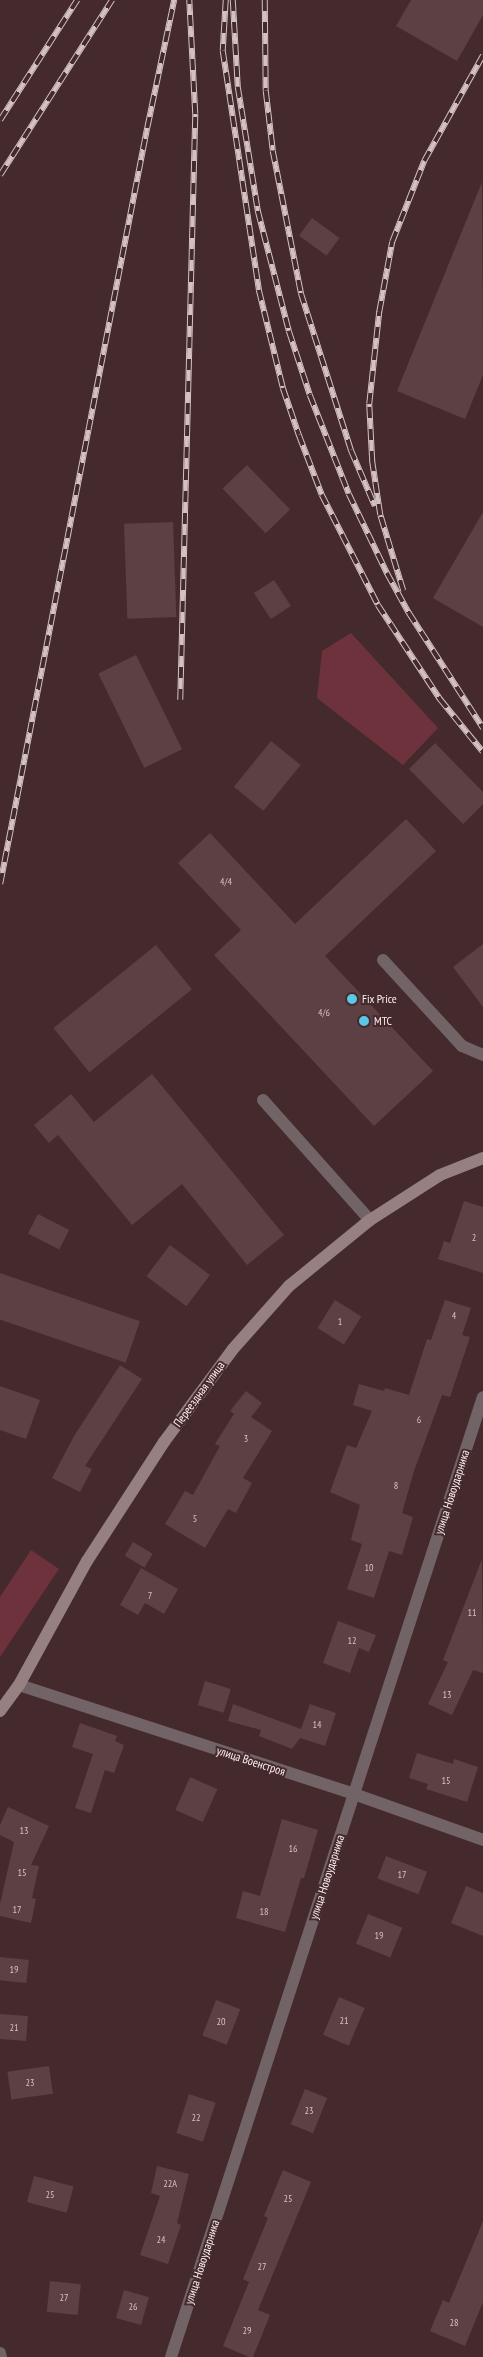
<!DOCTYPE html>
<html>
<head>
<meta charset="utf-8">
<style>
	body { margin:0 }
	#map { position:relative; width:483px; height:2357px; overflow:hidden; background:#452a2d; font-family:"PT Sans Narrow",sans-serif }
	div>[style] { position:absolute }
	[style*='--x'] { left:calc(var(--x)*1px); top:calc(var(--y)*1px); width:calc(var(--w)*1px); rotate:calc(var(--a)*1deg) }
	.green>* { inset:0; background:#6d323c }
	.building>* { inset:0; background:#5c4043; transform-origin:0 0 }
	.lane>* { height:12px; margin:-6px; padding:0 6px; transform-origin:6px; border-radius:6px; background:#726466 }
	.street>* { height:12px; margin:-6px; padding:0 6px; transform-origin:6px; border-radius:6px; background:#726466 }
	.secondary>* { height:12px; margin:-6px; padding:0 6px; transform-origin:6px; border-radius:6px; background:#968082 }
	.rail>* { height:5.5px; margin-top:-2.75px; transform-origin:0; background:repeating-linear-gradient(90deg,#452a2d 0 11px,#d4c2c3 0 22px); box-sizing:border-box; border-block:1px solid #d4c2c3 }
	.dots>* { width:14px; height:14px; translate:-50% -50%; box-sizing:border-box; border:2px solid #452a2d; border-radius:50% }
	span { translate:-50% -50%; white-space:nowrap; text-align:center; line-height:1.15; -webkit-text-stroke:4px #452a2d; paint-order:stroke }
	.number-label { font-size:10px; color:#d6c3c5 }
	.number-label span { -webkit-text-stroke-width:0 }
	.poi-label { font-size:12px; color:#feeff0 }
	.left { translate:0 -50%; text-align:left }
	.street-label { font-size:12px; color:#feeff0 }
</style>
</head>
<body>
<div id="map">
	<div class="green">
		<i style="clip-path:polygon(351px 633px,438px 728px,403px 765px,317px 698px,322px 651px)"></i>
		<i style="clip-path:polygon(31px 1550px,59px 1569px,0 1657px,0 1597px)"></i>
	</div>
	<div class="building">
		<i style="clip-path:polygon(411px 0,483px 0,483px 15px,457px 61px,396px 26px)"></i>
		<i style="clip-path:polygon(482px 182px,483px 375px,465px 419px,397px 391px)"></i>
		<i style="left:312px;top:218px;width:34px;height:22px;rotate:36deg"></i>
		<i style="left:247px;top:465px;width:62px;height:34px;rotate:46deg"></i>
		<i style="clip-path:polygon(483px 512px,483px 627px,433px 598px)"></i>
		<i style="left:173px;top:522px;width:95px;height:49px;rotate:88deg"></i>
		<i style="left:274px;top:580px;width:31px;height:24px;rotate:57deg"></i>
		<i style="left:136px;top:655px;width:105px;height:42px;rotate:64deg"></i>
		<i style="left:271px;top:741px;width:38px;height:59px;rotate:39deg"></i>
		<i style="clip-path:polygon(435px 743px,483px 792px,483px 804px,463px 824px,409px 769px)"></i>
		<i style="clip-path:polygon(406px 819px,436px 851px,325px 956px,433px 1071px,374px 1126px,214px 955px,241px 930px,178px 863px,210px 833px,295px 924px)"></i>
		<i style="clip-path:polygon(483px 944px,483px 1007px,453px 967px)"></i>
		<i style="left:156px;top:945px;width:57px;height:132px;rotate:51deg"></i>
		<i style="clip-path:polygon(152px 1074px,284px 1235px,247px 1265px,182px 1184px,132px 1225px,58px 1135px,49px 1143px,34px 1125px,71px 1094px,94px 1122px)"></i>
		<i style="clip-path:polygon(464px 1201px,483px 1207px,483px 1273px,438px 1259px,444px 1241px,450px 1243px)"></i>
		<i style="left:38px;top:1214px;width:35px;height:22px;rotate:27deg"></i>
		<i style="left:170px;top:1245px;width:50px;height:39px;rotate:37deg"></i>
		<i style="left:0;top:1273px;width:148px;height:44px;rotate:19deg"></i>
		<i style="left:335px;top:1300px;width:31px;height:33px;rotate:32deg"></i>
		<i style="clip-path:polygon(445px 1300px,471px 1308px,462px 1335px,470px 1337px,450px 1397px,442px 1395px,414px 1471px,402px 1513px,413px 1517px,402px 1555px,389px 1551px,374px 1598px,347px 1589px,362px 1544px,351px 1540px,360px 1505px,330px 1492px,347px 1445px,356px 1448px,372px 1411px,353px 1405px,359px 1384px,384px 1391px,385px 1388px,409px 1395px,427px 1339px,431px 1340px)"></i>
		<i style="clip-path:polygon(120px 1365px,142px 1379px,85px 1466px,92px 1469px,80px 1492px,52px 1478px,74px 1436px)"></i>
		<i style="clip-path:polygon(0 1386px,40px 1400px,26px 1439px,0 1430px)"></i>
		<i style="clip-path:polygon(246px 1391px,262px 1403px,251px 1417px,272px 1431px,243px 1478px,252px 1483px,236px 1513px,228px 1509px,205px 1548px,165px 1524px,185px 1491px,193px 1495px,220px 1446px,215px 1444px,234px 1414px,230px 1411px)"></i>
		<i style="left:133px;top:1542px;width:23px;height:16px;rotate:31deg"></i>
		<i style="clip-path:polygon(482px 1559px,483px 1673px,473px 1670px,452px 1715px,428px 1704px,448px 1662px,443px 1660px)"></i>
		<i style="clip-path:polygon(141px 1568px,178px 1589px,164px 1614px,145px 1603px,138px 1615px,120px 1605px)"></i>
		<i style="clip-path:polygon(338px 1621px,376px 1635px,369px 1652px,359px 1648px,350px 1673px,323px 1663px)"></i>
		<i style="left:205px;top:1681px;width:27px;height:25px;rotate:17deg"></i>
		<i style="clip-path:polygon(233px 1704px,301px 1729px,310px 1704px,336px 1713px,325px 1746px,300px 1738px,292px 1749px,259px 1736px,261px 1730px,228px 1721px)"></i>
		<i style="clip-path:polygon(80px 1723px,117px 1736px,115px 1741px,124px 1745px,114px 1773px,105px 1770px,91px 1813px,75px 1808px,93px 1754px,72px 1747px)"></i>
		<i style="clip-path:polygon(417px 1753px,453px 1764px,454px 1759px,478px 1767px,467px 1802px,426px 1789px,428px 1784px,409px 1778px)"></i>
		<i style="left:190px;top:1777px;width:30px;height:36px;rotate:24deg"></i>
		<i style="clip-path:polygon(8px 1807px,49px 1826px,31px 1865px,39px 1866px,32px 1898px,36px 1899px,31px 1923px,0 1916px,0 1904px,14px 1842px,0 1835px,0 1825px)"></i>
		<i style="clip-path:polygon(282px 1819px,318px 1830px,304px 1878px,301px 1878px,285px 1932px,236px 1918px,243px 1891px,260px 1896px)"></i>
		<i style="left:386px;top:1856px;width:44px;height:24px;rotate:21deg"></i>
		<i style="clip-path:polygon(466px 1886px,483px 1893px,483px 1936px,451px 1923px)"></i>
		<i style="left:368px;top:1914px;width:37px;height:32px;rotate:22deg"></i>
		<i style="left:0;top:1957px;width:29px;height:23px;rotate:6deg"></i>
		<i style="left:339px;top:1997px;width:28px;height:41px;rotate:23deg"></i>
		<i style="left:216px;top:2000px;width:26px;height:38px;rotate:21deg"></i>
		<i style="left:0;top:2014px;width:28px;height:25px;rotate:4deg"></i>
		<i style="left:49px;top:2066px;width:28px;height:42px;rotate:82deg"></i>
		<i style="left:305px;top:2089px;width:24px;height:38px;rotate:22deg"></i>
		<i style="left:189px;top:2094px;width:28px;height:41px;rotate:18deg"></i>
		<i style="clip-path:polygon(157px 2166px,189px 2174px,177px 2223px,181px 2225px,168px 2264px,140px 2255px,160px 2196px,151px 2193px)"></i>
		<i style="clip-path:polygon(283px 2170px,311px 2182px,258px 2310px,270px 2315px,253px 2357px,249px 2357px,223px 2346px,249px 2282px,243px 2279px,268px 2218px,264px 2216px)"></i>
		<i style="left:34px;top:2176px;width:41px;height:27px;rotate:15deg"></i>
		<i style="clip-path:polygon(483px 2221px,483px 2302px,465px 2346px,430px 2331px,443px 2300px,449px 2303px)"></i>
		<i style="left:50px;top:2281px;width:31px;height:31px;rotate:6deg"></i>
		<i style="left:124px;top:2290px;width:26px;height:29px;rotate:16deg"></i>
	</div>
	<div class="lane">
		<i style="--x:383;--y:960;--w:117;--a:47.4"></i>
		<i style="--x:462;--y:1046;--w:23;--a:23"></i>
		<i style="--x:263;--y:1100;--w:161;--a:48.3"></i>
	</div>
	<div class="street">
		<i style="--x:19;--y:1685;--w:352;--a:18"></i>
		<i style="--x:354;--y:1794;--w:137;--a:19.6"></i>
		<i style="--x:0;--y:2353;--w:4;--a:76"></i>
		<i style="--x:171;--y:2357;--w:1009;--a:-72"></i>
	</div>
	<div class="secondary">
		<i style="--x:0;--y:1711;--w:32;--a:-54"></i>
		<i style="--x:19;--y:1685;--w:141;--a:-61.3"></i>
		<i style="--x:87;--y:1561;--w:142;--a:-57.1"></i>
		<i style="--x:164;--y:1442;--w:116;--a:-53.4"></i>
		<i style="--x:233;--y:1349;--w:84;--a:-48.4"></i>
		<i style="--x:289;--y:1286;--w:104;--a:-39.2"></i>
		<i style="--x:370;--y:1220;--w:83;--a:-32.7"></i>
		<i style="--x:440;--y:1175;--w:46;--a:-21.6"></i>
	</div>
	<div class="rail">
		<i style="--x:226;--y:0;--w:51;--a:93.4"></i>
		<i style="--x:223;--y:51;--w:242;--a:81.4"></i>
		<i style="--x:259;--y:290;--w:101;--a:76.2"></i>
		<i style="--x:283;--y:388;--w:50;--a:71.2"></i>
		<i style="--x:299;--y:435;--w:64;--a:69"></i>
		<i style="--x:322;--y:495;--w:123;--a:63"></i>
		<i style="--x:378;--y:605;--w:113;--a:56.6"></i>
		<i style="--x:440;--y:699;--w:68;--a:50.9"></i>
		<i style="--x:233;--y:0;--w:87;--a:86.7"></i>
		<i style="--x:238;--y:87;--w:126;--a:80.8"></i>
		<i style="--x:258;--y:211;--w:124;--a:75.5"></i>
		<i style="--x:289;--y:331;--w:67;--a:71.8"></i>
		<i style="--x:310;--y:395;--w:106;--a:68.5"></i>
		<i style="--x:349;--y:494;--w:88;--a:64.3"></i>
		<i style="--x:387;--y:573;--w:46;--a:61.2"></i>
		<i style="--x:409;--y:613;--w:137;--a:57.2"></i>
		<i style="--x:265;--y:0;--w:91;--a:89.4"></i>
		<i style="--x:266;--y:91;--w:60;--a:83.3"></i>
		<i style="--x:273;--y:151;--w:145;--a:78.8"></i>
		<i style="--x:301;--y:293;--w:165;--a:72.3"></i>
		<i style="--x:351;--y:450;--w:61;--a:66.8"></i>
		<i style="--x:0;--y:120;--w:143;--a:-57.3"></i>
		<i style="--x:0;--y:175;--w:208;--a:-57.4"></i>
		<i style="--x:403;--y:591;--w:79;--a:-106.8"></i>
		<i style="--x:380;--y:515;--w:54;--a:-98.6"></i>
		<i style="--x:372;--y:462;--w:58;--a:-93"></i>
		<i style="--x:369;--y:404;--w:93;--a:-83.8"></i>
		<i style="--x:379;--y:312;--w:71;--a:-79.5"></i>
		<i style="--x:392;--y:242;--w:87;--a:-68.4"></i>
		<i style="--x:424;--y:161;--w:121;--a:-60.9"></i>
		<i style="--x:180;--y:700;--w:586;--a:-88.53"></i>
		<i style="--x:195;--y:114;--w:114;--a:-93"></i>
		<i style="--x:0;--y:884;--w:770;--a:-79"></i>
		<i style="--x:147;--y:128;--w:131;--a:-78.1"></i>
	</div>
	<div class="dots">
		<i style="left:352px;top:999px;background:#5dc7e8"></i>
		<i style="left:364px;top:1021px;background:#5dc7e8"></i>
	</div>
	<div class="number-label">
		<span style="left:226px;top:882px">4/4</span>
		<span style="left:324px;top:1013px">4/6</span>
		<span style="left:474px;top:1238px">2</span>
		<span style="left:454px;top:1316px">4</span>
		<span style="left:340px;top:1322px">1</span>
		<span style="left:419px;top:1420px">6</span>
		<span style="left:246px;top:1439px">3</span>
		<span style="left:396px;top:1486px">8</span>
		<span style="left:195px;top:1519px">5</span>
		<span style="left:369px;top:1568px">10</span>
		<span style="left:150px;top:1596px">7</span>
		<span style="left:472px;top:1613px">11</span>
		<span style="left:352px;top:1641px">12</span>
		<span style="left:447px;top:1695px">13</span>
		<span style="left:317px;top:1725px">14</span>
		<span style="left:446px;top:1781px">15</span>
		<span style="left:24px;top:1831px">13</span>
		<span style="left:293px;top:1849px">16</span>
		<span style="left:22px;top:1873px">15</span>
		<span style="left:402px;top:1875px">17</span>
		<span style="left:17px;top:1910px">17</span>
		<span style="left:264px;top:1912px">18</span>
		<span style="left:379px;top:1936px">19</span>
		<span style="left:14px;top:1970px">19</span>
		<span style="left:344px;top:2021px">21</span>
		<span style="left:221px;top:2022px">20</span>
		<span style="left:14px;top:2028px">21</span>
		<span style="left:30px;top:2083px">23</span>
		<span style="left:309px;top:2111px">23</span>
		<span style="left:196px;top:2118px">22</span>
		<span style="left:170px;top:2184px">22А</span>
		<span style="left:50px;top:2195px">25</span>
		<span style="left:288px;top:2199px">25</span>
		<span style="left:161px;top:2240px">24</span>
		<span style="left:262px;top:2267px">27</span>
		<span style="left:64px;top:2298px">27</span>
		<span style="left:133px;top:2307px">26</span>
		<span style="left:454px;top:2323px">28</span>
		<span style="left:247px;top:2331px">29</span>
	</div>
	<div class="poi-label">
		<span class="left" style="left:362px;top:999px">Fix Price</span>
		<span class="left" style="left:374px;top:1021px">МТС</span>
	</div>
	<div class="street-label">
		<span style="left:199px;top:1394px;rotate:-54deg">Переездная улица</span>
		<span style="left:452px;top:1492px;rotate:-72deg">улица Новоударника</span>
		<span style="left:251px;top:1761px;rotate:18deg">улица Военстроя</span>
		<span style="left:327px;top:1877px;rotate:-72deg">улица Новоударника</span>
		<span style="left:202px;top:2262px;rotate:-72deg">улица Новоударника</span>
	</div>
</div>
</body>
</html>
